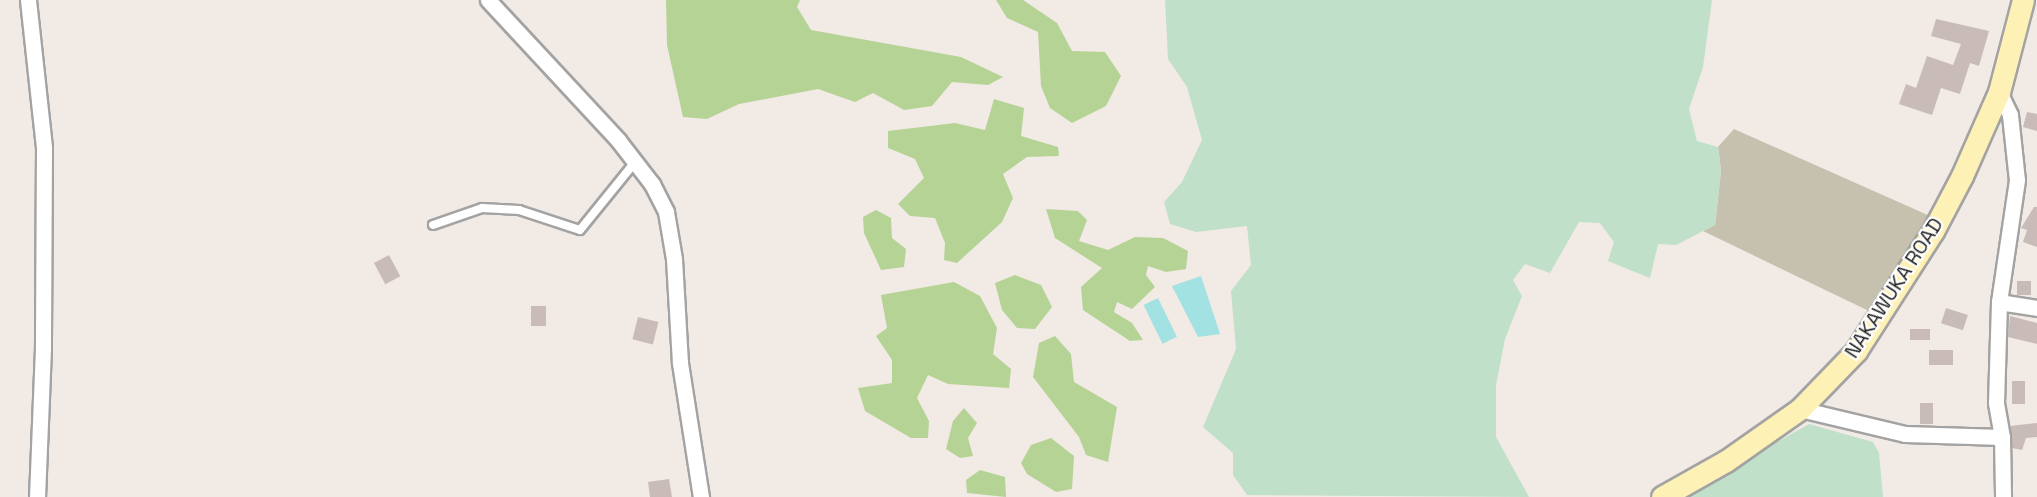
<!DOCTYPE html>
<html>
<head>
<meta charset="utf-8">
<style>
	body { margin:0 }
	#map { position:relative; width:2037px; height:497px; overflow:hidden; background:#f1eae5; font-family:"Space Grotesk",sans-serif }
	div>[style] { position:absolute }
	[style*='--x'] { left:calc(var(--x)*1px); top:calc(var(--y)*1px); width:calc(var(--w)*1px); rotate:calc(var(--a)*1deg) }
	.construction>* { inset:0; background:#c6c1af }
	.forest>* { inset:0; background:#b6d396 }
	.wetland>* { inset:0; background:#c0e0ca }
	.water>* { inset:0; background:#a2e2e2; transform-origin:0 0 }
	.building>* { inset:0; background:#c9bbb8; transform-origin:0 0 }
	.roads { filter:drop-shadow(2px 0 #a3a3a3) drop-shadow(-2px 0 #a3a3a3) drop-shadow(0 2px #a3a3a3) drop-shadow(0 -2px #a3a3a3) }
	.service>* { height:8px; margin:-4px; padding:0 4px; transform-origin:4px; border-radius:4px; background:#fff }
	.minor>* { height:15px; margin:-7.5px; padding:0 7.5px; transform-origin:7.5px; border-radius:7.5px; background:#fff }
	.secondary>* { height:21px; margin:-10.5px; padding:0 10.5px; transform-origin:10.5px; border-radius:10.5px; background:#fef1b5 }
	span { translate:-50% -50%; white-space:nowrap; text-align:center; line-height:1.15; -webkit-text-stroke:4.5px #fff; paint-order:stroke }
	.street-label { font-size:20px; color:#1f1f1f }
</style>
</head>
<body>
<div id="map">
	<div class="construction">
		<i style="clip-path:polygon(1734px 129px,1930px 216px,1871px 312px,1703px 231px,1715px 225px,1721px 171px,1718px 147px)"></i>
	</div>
	<div class="forest">
		<i style="clip-path:polygon(666px 0,800px 0,797px 7px,811px 30px,961px 57px,1003px 77px,988px 85px,952px 82px,932px 106px,904px 110px,873px 93px,855px 102px,818px 89px,739px 104px,707px 119px,683px 117px,667px 45px)"></i>
		<i style="clip-path:polygon(996px 0,1023px 0,1057px 23px,1072px 51px,1105px 52px,1121px 76px,1106px 106px,1072px 123px,1050px 108px,1041px 86px,1038px 32px,1007px 18px)"></i>
		<i style="clip-path:polygon(994px 99px,1024px 108px,1021px 136px,1058px 147px,1059px 156px,1027px 157px,1003px 174px,1013px 198px,1002px 222px,957px 263px,944px 260px,945px 243px,935px 218px,910px 216px,898px 204px,924px 178px,915px 159px,888px 148px,888px 131px,955px 123px,985px 130px)"></i>
		<i style="clip-path:polygon(1046px 209px,1078px 211px,1087px 220px,1079px 241px,1108px 250px,1135px 237px,1163px 238px,1188px 251px,1186px 269px,1166px 272px,1148px 266px,1146px 275px,1155px 287px,1132px 309px,1117px 302px,1114px 312px,1132px 323px,1143px 340px,1130px 341px,1083px 310px,1081px 287px,1102px 268px,1055px 238px)"></i>
		<i style="clip-path:polygon(876px 210px,891px 218px,892px 238px,906px 249px,904px 267px,881px 270px,864px 233px,863px 217px)"></i>
		<i style="clip-path:polygon(1015px 275px,1041px 285px,1052px 307px,1035px 329px,1017px 328px,1002px 310px,995px 283px)"></i>
		<i style="clip-path:polygon(954px 282px,980px 296px,997px 328px,993px 354px,1011px 369px,1009px 388px,948px 384px,928px 375px,917px 398px,929px 421px,928px 438px,911px 438px,865px 411px,858px 388px,892px 383px,892px 360px,876px 336px,887px 328px,881px 295px)"></i>
		<i style="clip-path:polygon(1055px 336px,1071px 354px,1074px 382px,1117px 407px,1108px 462px,1086px 455px,1079px 437px,1033px 377px,1039px 343px)"></i>
		<i style="clip-path:polygon(964px 408px,977px 423px,968px 438px,973px 456px,960px 458px,946px 449px,953px 421px)"></i>
		<i style="clip-path:polygon(1051px 438px,1074px 456px,1072px 489px,1056px 492px,1027px 474px,1021px 463px,1031px 445px)"></i>
		<i style="clip-path:polygon(980px 470px,1005px 477px,1006px 497px,967px 493px,966px 480px)"></i>
	</div>
	<div class="wetland">
		<i style="clip-path:polygon(1165px 0,1712px 0,1703px 67px,1689px 109px,1697px 141px,1718px 147px,1721px 171px,1715px 225px,1676px 245px,1658px 244px,1650px 278px,1608px 261px,1614px 242px,1600px 223px,1579px 222px,1550px 273px,1525px 264px,1513px 280px,1522px 296px,1505px 339px,1496px 385px,1496px 437px,1529px 497px,1247px 495px,1233px 475px,1233px 453px,1203px 427px,1236px 349px,1231px 291px,1251px 265px,1247px 226px,1196px 232px,1170px 224px,1164px 202px,1182px 182px,1202px 140px,1187px 87px,1168px 59px)"></i>
		<i style="clip-path:polygon(1809px 424px,1873px 442px,1879px 453px,1883px 497px,1679px 497px)"></i>
	</div>
	<div class="water">
		<i style="clip-path:polygon(1201px 276px,1220px 334px,1198px 337px,1172px 286px)"></i>
		<i style="left:1158px;top:298px;width:43px;height:16px;rotate:64deg"></i>
	</div>
	<div class="building">
		<i style="clip-path:polygon(1936px 19px,1989px 31px,1979px 66px,1970px 63px,1960px 94px,1941px 88px,1932px 115px,1899px 104px,1906px 84px,1916px 88px,1927px 56px,1953px 65px,1961px 44px,1931px 36px)"></i>
		<i style="clip-path:polygon(2027px 112px,2037px 114px,2037px 131px,2023px 127px)"></i>
		<i style="clip-path:polygon(2034px 207px,2037px 207px,2037px 247px,2023px 242px,2027px 230px,2021px 228px)"></i>
		<i style="left:389px;top:255px;width:24px;height:17px;rotate:62deg"></i>
		<i style="left:2017px;top:281px;width:14px;height:14px"></i>
		<i style="left:531px;top:306px;width:15px;height:20px"></i>
		<i style="left:1946px;top:308px;width:23px;height:16px;rotate:18deg"></i>
		<i style="clip-path:polygon(2010px 316px,2037px 323px,2037px 344px,2008px 337px)"></i>
		<i style="left:638px;top:317px;width:21px;height:23px;rotate:14deg"></i>
		<i style="left:1910px;top:329px;width:20px;height:11px"></i>
		<i style="left:1929px;top:350px;width:24px;height:15px"></i>
		<i style="left:2012px;top:381px;width:13px;height:23px"></i>
		<i style="left:1920px;top:403px;width:13px;height:21px"></i>
		<i style="clip-path:polygon(2037px 423px,2037px 437px,2026px 438px,2022px 450px,2012px 448px,2010px 426px)"></i>
		<i style="clip-path:polygon(669px 479px,672px 497px,650px 497px,648px 482px)"></i>
	</div>
	<div class="roads">
		<div class="service">
			<i style="--x:433;--y:225;--w:52;--a:-19.1"></i>
			<i style="--x:482;--y:208;--w:37;--a:3"></i>
			<i style="--x:519;--y:210;--w:64;--a:18.2"></i>
			<i style="--x:580;--y:230;--w:87;--a:-51"></i>
		</div>
		<div class="minor">
			<i style="--x:28;--y:0;--w:149;--a:83.8"></i>
			<i style="--x:44;--y:148;--w:200;--a:90.3"></i>
			<i style="--x:43;--y:348;--w:149;--a:92.3"></i>
			<i style="--x:488;--y:0;--w:191;--a:47.1"></i>
			<i style="--x:618;--y:140;--w:56;--a:52.3"></i>
			<i style="--x:652;--y:184;--w:31;--a:63"></i>
			<i style="--x:666;--y:212;--w:48;--a:80.3"></i>
			<i style="--x:674;--y:259;--w:104;--a:86.7"></i>
			<i style="--x:680;--y:363;--w:136;--a:81.1"></i>
			<i style="--x:1999;--y:92;--w:25;--a:64"></i>
			<i style="--x:2010;--y:115;--w:65;--a:83.9"></i>
			<i style="--x:2017;--y:180;--w:123;--a:98.4"></i>
			<i style="--x:1999;--y:302;--w:101;--a:91.7"></i>
			<i style="--x:1996;--y:403;--w:35;--a:80"></i>
			<i style="--x:2002;--y:437;--w:60;--a:89"></i>
			<i style="--x:1999;--y:302;--w:38;--a:9"></i>
			<i style="--x:1800;--y:409;--w:108;--a:13.4"></i>
			<i style="--x:1905;--y:434;--w:97;--a:1.8"></i>
		</div>
		<div class="secondary">
			<i style="--x:1662;--y:497;--w:73;--a:-29.4"></i>
			<i style="--x:1726;--y:461;--w:90;--a:-35.1"></i>
			<i style="--x:1800;--y:409;--w:81;--a:-46"></i>
			<i style="--x:1856;--y:351;--w:143;--a:-57.3"></i>
			<i style="--x:1933;--y:231;--w:62;--a:-62.2"></i>
			<i style="--x:1962;--y:176;--w:92;--a:-66.2"></i>
			<i style="--x:1999;--y:92;--w:95;--a:-75.4"></i>
		</div>
	</div>
	<div class="street-label">
		<span style="left:1894px;top:288px;rotate:-57deg">NAKAWUKA ROAD</span>
	</div>
</div>
</body>
</html>
